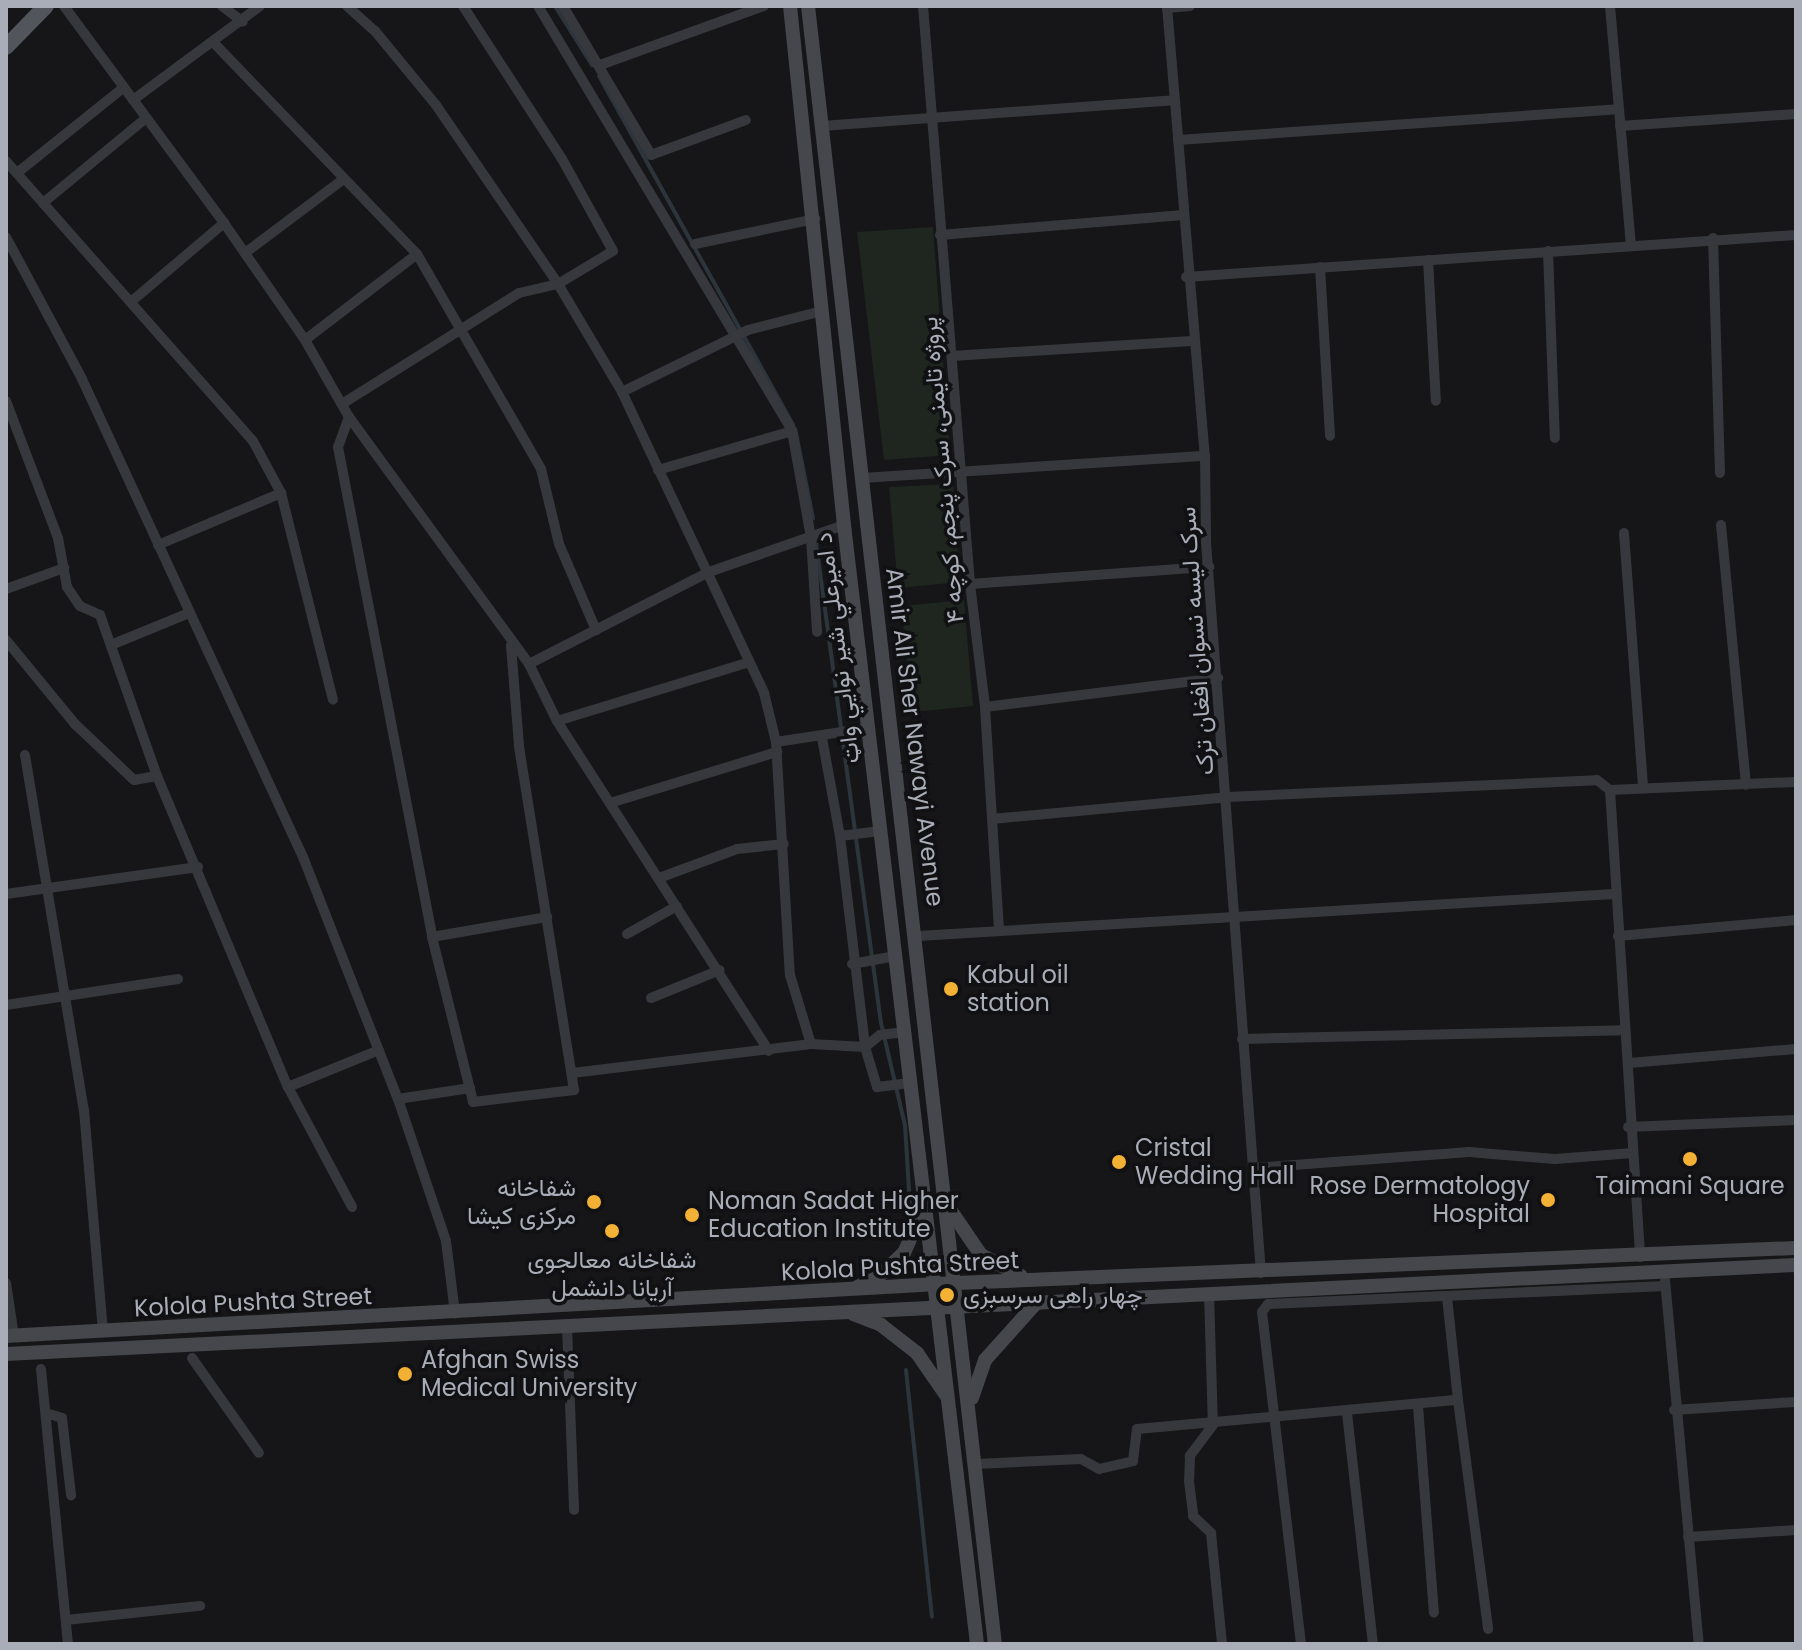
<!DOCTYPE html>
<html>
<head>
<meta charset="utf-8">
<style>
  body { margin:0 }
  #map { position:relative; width:1802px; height:1650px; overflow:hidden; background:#161618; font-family:Poppins,Vazirmatn,sans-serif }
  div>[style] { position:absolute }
  .green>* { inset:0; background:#1e261f }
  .stream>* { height:4px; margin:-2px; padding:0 2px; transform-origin:2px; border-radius:2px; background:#2c353c }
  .minor>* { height:10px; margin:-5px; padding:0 5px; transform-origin:5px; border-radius:5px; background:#37383d }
  .secondary>* { height:14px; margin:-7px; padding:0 7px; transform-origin:7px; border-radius:7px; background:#45474d }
  .primary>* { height:16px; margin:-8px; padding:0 8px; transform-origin:8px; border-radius:8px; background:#53555c }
  .dots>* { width:22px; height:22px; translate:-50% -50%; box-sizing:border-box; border:4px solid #111113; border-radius:50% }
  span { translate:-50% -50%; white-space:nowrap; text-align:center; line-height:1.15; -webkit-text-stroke:7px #111113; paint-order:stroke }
  .street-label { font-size:24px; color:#a8adb8 }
  .poi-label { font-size:24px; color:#a8adb8 }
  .left { translate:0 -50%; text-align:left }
  .right { translate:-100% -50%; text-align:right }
  .frame { position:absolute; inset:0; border:8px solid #a8adb8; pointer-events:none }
</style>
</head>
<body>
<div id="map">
  <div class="green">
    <i style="clip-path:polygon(933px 227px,950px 455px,884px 460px,857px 232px)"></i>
    <i style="clip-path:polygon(953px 484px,960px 582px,898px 588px,889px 487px)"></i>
    <i style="clip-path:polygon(964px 600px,973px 706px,913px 712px,901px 606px)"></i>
  </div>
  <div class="stream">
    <i style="left:555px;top:6px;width:70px;rotate:57.9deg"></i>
    <i style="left:599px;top:76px;width:399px;rotate:60.9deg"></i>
    <i style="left:796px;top:433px;width:87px;rotate:78.7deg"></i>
    <i style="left:815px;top:535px;width:492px;rotate:82.3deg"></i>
    <i style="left:881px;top:1023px;width:105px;rotate:76.8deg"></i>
    <i style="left:905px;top:1125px;width:82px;rotate:86.5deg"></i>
    <i style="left:906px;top:1370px;width:248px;rotate:84deg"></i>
  </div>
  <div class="minor">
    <i style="left:64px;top:6px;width:270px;rotate:53.6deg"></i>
    <i style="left:224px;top:223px;width:142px;rotate:55.3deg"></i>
    <i style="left:305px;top:340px;width:89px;rotate:60.3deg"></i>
    <i style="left:349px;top:417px;width:306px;rotate:53.9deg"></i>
    <i style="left:529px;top:664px;width:64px;rotate:63.8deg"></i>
    <i style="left:557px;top:721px;width:392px;rotate:57.3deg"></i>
    <i style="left:222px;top:6px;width:26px;rotate:37deg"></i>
    <i style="left:347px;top:6px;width:38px;rotate:42deg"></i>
    <i style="left:375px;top:31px;width:96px;rotate:50.5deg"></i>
    <i style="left:436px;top:105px;width:217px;rotate:55.7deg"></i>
    <i style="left:558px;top:284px;width:126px;rotate:59.3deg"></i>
    <i style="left:622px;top:392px;width:333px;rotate:64.7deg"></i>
    <i style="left:764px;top:693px;width:50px;rotate:76.2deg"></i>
    <i style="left:776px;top:742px;width:233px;rotate:86.6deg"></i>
    <i style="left:790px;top:975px;width:72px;rotate:73.1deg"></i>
    <i style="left:538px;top:6px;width:495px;rotate:59.1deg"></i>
    <i style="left:792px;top:431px;width:109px;rotate:79.9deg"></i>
    <i style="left:811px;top:538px;width:94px;rotate:86.3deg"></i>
    <i style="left:563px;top:6px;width:173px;rotate:59.4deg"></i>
    <i style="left:651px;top:155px;width:101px;rotate:-20.2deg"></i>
    <i style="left:923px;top:6px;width:580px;rotate:85.35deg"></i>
    <i style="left:970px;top:584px;width:124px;rotate:83deg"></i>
    <i style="left:985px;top:707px;width:223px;rotate:86.4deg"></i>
    <i style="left:1167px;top:6px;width:452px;rotate:85.2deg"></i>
    <i style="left:1205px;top:456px;width:86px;rotate:89.3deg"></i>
    <i style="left:1206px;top:542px;width:733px;rotate:85.7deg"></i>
    <i style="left:1610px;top:6px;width:239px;rotate:85deg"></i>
    <i style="left:1167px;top:8px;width:23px;rotate:-5deg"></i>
    <i style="left:213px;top:42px;width:294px;rotate:46.1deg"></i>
    <i style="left:417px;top:254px;width:248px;rotate:60deg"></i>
    <i style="left:541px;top:469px;width:77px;rotate:76.5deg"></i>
    <i style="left:559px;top:544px;width:94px;rotate:66.7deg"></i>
    <i style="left:600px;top:65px;width:174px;rotate:-19.8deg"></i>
    <i style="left:133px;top:100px;width:158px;rotate:-36.5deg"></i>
    <i style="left:822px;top:126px;width:353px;rotate:-4.2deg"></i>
    <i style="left:1620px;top:126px;width:176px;rotate:-3.9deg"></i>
    <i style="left:1178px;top:140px;width:441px;rotate:-4deg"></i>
    <i style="left:6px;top:161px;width:373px;rotate:48.6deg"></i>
    <i style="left:253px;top:441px;width:59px;rotate:61.7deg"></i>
    <i style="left:281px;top:493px;width:213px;rotate:75.9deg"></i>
    <i style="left:17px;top:173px;width:136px;rotate:-38.7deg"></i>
    <i style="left:43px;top:203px;width:134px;rotate:-39.5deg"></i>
    <i style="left:940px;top:235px;width:244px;rotate:-4.7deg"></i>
    <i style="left:6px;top:237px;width:161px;rotate:61.8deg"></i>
    <i style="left:82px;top:379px;width:527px;rotate:65.19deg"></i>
    <i style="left:303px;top:857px;width:260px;rotate:68.6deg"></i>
    <i style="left:398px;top:1099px;width:150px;rotate:71.3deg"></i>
    <i style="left:446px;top:1241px;width:73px;rotate:82.9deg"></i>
    <i style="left:1713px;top:238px;width:235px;rotate:88.3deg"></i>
    <i style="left:695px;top:244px;width:123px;rotate:-11.8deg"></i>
    <i style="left:1548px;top:251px;width:187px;rotate:87.9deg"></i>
    <i style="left:245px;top:253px;width:120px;rotate:-36.9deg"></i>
    <i style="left:1428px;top:260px;width:141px;rotate:86.8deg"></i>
    <i style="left:1320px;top:267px;width:169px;rotate:86.6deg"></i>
    <i style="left:1186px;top:277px;width:611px;rotate:-3.94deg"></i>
    <i style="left:132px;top:301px;width:121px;rotate:-40.3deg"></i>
    <i style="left:305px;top:340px;width:141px;rotate:-37.5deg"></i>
    <i style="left:952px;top:356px;width:240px;rotate:-3.6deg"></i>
    <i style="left:622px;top:392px;width:140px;rotate:-26.2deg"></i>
    <i style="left:748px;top:330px;width:76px;rotate:-14.4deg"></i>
    <i style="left:6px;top:401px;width:147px;rotate:69.2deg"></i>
    <i style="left:58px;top:538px;width:50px;rotate:79.6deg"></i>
    <i style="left:67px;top:587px;width:23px;rotate:56deg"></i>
    <i style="left:80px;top:606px;width:22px;rotate:24deg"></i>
    <i style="left:100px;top:615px;width:171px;rotate:70.5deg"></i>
    <i style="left:342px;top:404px;width:209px;rotate:-32.1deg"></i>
    <i style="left:519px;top:293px;width:40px;rotate:-13deg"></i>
    <i style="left:558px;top:284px;width:64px;rotate:-31deg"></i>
    <i style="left:613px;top:251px;width:105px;rotate:-119deg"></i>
    <i style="left:562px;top:159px;width:182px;rotate:-122.9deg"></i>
    <i style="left:349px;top:417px;width:32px;rotate:110deg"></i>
    <i style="left:338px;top:447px;width:499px;rotate:79.1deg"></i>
    <i style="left:432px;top:937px;width:170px;rotate:76deg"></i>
    <i style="left:473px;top:1102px;width:102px;rotate:-6.8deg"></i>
    <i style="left:574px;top:1090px;width:349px;rotate:-99.1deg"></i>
    <i style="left:519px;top:745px;width:100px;rotate:-94.6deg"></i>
    <i style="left:658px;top:470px;width:140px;rotate:-16.2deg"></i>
    <i style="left:862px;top:478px;width:344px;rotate:-3.7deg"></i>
    <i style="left:1721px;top:525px;width:261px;rotate:84.5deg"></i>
    <i style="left:1624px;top:533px;width:254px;rotate:85.7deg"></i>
    <i style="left:158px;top:545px;width:134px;rotate:-22.9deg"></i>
    <i style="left:970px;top:584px;width:240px;rotate:-4.1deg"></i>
    <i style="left:6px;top:589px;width:62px;rotate:-19.9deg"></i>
    <i style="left:6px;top:640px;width:109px;rotate:50.6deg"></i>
    <i style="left:75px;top:724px;width:81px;rotate:43.5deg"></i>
    <i style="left:134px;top:780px;width:23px;rotate:-10deg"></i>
    <i style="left:157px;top:776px;width:337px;rotate:67.2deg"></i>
    <i style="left:288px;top:1087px;width:136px;rotate:61.9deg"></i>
    <i style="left:111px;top:645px;width:84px;rotate:-22.3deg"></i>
    <i style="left:529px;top:664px;width:202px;rotate:-27.1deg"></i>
    <i style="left:709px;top:572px;width:143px;rotate:-19.2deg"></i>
    <i style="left:985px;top:707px;width:235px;rotate:-7.1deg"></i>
    <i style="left:557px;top:721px;width:199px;rotate:-17deg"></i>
    <i style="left:822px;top:738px;width:100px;rotate:79.6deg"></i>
    <i style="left:840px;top:836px;width:212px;rotate:83.2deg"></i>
    <i style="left:865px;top:1047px;width:42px;rotate:73.3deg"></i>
    <i style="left:877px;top:1087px;width:33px;rotate:-7deg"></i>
    <i style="left:776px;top:742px;width:93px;rotate:-8.7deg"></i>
    <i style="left:25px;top:755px;width:360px;rotate:80.6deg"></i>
    <i style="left:84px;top:1110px;width:222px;rotate:85.1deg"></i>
    <i style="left:1610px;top:790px;width:468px;rotate:86.3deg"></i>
    <i style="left:610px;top:803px;width:175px;rotate:-17deg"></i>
    <i style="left:992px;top:819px;width:236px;rotate:-5.3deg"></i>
    <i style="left:1227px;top:797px;width:370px;rotate:-2.6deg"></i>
    <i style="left:1597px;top:780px;width:16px;rotate:38deg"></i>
    <i style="left:1610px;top:790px;width:186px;rotate:-2.5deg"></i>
    <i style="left:840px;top:836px;width:40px;rotate:-7.1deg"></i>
    <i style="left:659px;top:878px;width:83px;rotate:-20.4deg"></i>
    <i style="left:737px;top:849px;width:47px;rotate:-6.1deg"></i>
    <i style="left:6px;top:894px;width:194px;rotate:-8deg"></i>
    <i style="left:627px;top:934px;width:57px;rotate:-29.2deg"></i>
    <i style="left:918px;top:936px;width:697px;rotate:-3.45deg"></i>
    <i style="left:1618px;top:936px;width:179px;rotate:-5.1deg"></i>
    <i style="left:432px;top:937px;width:117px;rotate:-9.9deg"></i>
    <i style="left:852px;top:964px;width:44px;rotate:-10.5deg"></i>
    <i style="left:651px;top:998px;width:74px;rotate:-22.1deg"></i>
    <i style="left:6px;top:1005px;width:174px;rotate:-8.6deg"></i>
    <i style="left:1242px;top:1039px;width:382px;rotate:-1.3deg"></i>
    <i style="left:1629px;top:1063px;width:168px;rotate:-4.8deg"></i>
    <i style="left:572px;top:1073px;width:241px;rotate:-6.9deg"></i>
    <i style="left:811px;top:1044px;width:54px;rotate:3.2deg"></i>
    <i style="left:865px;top:1047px;width:19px;rotate:-39deg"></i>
    <i style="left:880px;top:1035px;width:25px;rotate:-7deg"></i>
    <i style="left:288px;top:1087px;width:98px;rotate:-22.1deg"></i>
    <i style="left:398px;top:1099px;width:73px;rotate:-8.7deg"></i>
    <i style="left:1628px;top:1127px;width:168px;rotate:-2.4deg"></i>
    <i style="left:1253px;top:1168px;width:217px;rotate:-4.2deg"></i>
    <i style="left:1469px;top:1152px;width:86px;rotate:4.7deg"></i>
    <i style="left:1555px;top:1159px;width:78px;rotate:-4.4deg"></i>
    <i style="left:1665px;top:1280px;width:366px;rotate:84.7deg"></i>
    <i style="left:6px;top:1283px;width:54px;rotate:81.4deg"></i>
    <i style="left:1209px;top:1293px;width:132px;rotate:88.3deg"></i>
    <i style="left:1213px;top:1425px;width:39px;rotate:127deg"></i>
    <i style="left:1190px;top:1456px;width:25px;rotate:92deg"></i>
    <i style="left:1189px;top:1481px;width:35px;rotate:83deg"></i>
    <i style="left:1193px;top:1516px;width:25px;rotate:43deg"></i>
    <i style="left:1211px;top:1533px;width:112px;rotate:84.3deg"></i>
    <i style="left:567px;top:1326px;width:184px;rotate:87.8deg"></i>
    <i style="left:192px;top:1358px;width:116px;rotate:54.8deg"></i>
    <i style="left:41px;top:1369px;width:276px;rotate:84.4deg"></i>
    <i style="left:1458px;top:1400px;width:231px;rotate:82.5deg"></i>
    <i style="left:1418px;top:1406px;width:207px;rotate:85.6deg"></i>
    <i style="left:1674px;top:1410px;width:122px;rotate:-3.8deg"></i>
    <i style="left:46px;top:1413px;width:17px;rotate:17deg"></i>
    <i style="left:62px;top:1418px;width:78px;rotate:83.3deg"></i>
    <i style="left:1347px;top:1413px;width:232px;rotate:83.6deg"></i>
    <i style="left:977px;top:1464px;width:104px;rotate:-2.8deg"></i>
    <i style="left:1081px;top:1459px;width:21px;rotate:29deg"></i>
    <i style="left:1099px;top:1469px;width:35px;rotate:-13deg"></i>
    <i style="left:1133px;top:1461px;width:32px;rotate:-83deg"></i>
    <i style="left:1137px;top:1429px;width:322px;rotate:-5.2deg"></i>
    <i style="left:1458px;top:1400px;width:104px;rotate:-96.1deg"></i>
    <i style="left:1688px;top:1537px;width:108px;rotate:-3.7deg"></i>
    <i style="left:66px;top:1620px;width:135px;rotate:-6deg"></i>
    <i style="left:1301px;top:1644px;width:334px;rotate:-96.7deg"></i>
    <i style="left:1262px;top:1312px;width:10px;rotate:-53deg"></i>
    <i style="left:1268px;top:1304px;width:397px;rotate:-2.6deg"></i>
  </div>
  <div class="secondary">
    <i style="left:790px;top:6px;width:522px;rotate:84.06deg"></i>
    <i style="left:844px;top:525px;width:1127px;rotate:83.22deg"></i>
    <i style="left:808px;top:6px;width:1649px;rotate:83.49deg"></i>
    <i style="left:951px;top:1211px;width:53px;rotate:55.7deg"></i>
    <i style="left:981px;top:1255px;width:45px;rotate:27.7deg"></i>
    <i style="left:857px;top:1287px;width:23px;rotate:-25deg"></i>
    <i style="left:878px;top:1277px;width:35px;rotate:-43deg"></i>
    <i style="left:904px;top:1253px;width:48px;rotate:-66.6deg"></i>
    <i style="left:853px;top:1314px;width:30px;rotate:21deg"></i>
    <i style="left:881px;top:1325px;width:46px;rotate:37.9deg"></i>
    <i style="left:917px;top:1353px;width:51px;rotate:55.4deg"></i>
    <i style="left:6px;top:1336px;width:951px;rotate:-3.19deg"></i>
    <i style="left:956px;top:1283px;width:841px;rotate:-2.39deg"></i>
    <i style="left:6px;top:1354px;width:1792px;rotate:-2.85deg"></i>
    <i style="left:972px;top:1398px;width:40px;rotate:-71.1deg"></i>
    <i style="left:985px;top:1360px;width:79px;rotate:-48.1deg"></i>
  </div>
  <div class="primary">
    <i style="left:6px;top:47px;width:57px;rotate:-45.7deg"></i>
  </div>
  <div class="dots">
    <i style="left:951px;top:989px;background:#f2b134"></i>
    <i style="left:1690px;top:1159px;background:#f2b134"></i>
    <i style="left:1119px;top:1162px;background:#f2b134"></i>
    <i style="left:1548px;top:1200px;background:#f2b134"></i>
    <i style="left:594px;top:1202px;background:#f2b134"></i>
    <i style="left:692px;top:1215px;background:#f2b134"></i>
    <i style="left:612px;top:1231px;background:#f2b134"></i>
    <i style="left:947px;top:1295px;background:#f2b134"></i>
    <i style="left:405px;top:1374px;background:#f2b134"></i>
  </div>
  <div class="street-label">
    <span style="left:942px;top:470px;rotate:-95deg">پروژه تایمنی، سرک پنجم، کوچه ۴</span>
    <span style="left:1196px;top:641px;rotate:-94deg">سرک لیسه نسوان افغان‌ ترک</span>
    <span style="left:837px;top:648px;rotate:-97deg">د امیرعلي شیر نوايي واټ</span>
    <span style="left:915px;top:737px;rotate:83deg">Amir Ali Sher Nawayi Avenue</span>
    <span style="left:900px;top:1266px;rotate:-3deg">Kolola Pushta Street</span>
    <span style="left:253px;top:1302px;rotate:-3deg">Kolola Pushta Street</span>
  </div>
  <div class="poi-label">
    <span class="left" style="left:967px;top:989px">Kabul oil<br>station</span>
    <span class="left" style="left:1135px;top:1162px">Cristal<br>Wedding Hall</span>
    <span class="right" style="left:1530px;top:1200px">Rose Dermatology<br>Hospital</span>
    <span style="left:1690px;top:1186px">Taimani Square</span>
    <span class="right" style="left:576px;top:1202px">شفاخانه<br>مرکزی کیشا</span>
    <span class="left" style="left:708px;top:1215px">Noman Sadat Higher<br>Education Institute</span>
    <span style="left:612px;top:1274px">شفاخانه معالجوی<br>آریانا دانشمل</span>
    <span class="left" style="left:963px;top:1295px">چهار راهی سرسبزی</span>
    <span class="left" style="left:421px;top:1374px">Afghan Swiss<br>Medical University</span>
  </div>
  <div class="frame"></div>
</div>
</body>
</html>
